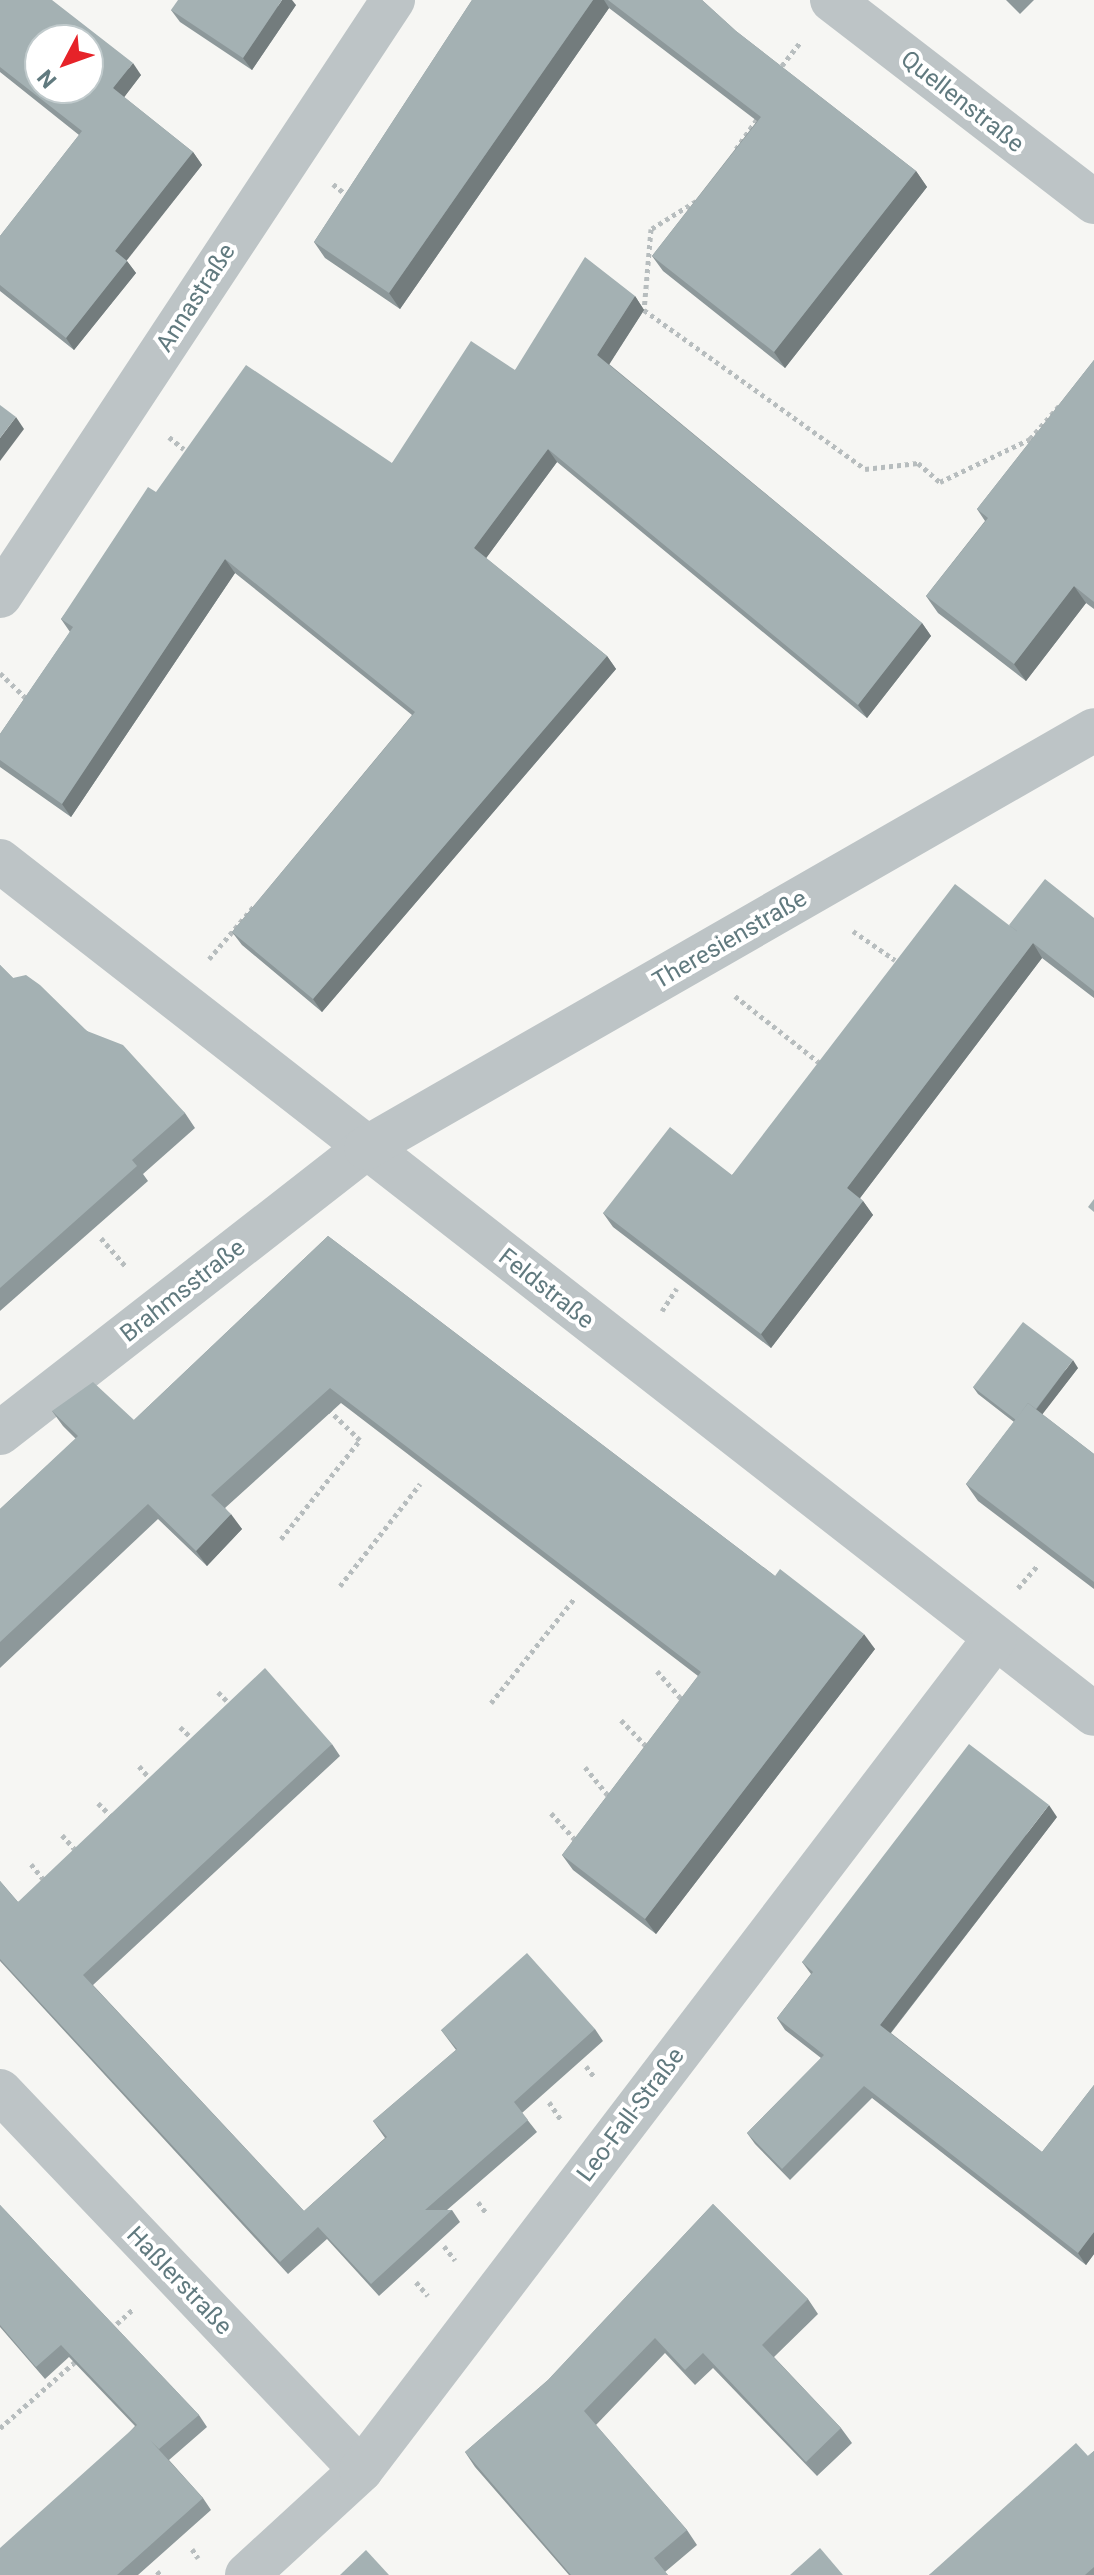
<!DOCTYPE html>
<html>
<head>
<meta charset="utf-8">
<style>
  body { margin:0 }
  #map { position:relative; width:1094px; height:2575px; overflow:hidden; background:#f6f6f3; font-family:Roboto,sans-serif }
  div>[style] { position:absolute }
  .path>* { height:5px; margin-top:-2.5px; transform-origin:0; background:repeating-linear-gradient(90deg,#b7bdbe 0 4px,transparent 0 8px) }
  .minor>* { height:44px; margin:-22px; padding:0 22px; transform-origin:22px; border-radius:22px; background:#bdc4c6 }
  .wall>* { inset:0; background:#8d989a }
  .shaded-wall>* { inset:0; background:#737c7d }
  .building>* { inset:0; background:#a4b1b3 }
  span { translate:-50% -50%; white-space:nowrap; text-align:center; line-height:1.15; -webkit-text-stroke:8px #fff; paint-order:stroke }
  .street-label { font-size:24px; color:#617a7f }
  .north { position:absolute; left:24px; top:24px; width:80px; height:80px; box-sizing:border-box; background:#fff; border:2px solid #c0cacc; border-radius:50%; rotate:229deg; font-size:22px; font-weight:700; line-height:32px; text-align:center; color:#617a7f }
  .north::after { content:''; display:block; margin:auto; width:28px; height:36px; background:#e62329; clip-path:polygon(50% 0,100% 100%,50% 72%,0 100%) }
</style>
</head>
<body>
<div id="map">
  <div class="path">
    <i style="left:777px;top:72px;width:37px;rotate:-52deg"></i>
    <i style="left:736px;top:149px;width:38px;rotate:-55deg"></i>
    <i style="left:333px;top:184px;width:19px;rotate:39deg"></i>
    <i style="left:696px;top:201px;width:53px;rotate:148.1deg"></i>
    <i style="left:651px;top:229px;width:81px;rotate:94.9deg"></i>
    <i style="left:644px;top:310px;width:272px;rotate:35.7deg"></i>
    <i style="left:865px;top:469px;width:53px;rotate:-6.5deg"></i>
    <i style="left:918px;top:463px;width:29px;rotate:41deg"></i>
    <i style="left:940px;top:482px;width:100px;rotate:-25.5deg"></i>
    <i style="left:1030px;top:439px;width:44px;rotate:-48.7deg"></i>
    <i style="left:169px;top:437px;width:19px;rotate:39deg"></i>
    <i style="left:0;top:673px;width:37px;rotate:44deg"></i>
    <i style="left:853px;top:931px;width:51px;rotate:34.6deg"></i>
    <i style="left:209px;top:959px;width:71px;rotate:-49.6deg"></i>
    <i style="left:735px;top:996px;width:110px;rotate:38.3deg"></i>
    <i style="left:101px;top:1238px;width:38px;rotate:49deg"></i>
    <i style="left:662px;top:1311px;width:27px;rotate:-57deg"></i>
    <i style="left:281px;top:1539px;width:127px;rotate:-51.4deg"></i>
    <i style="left:360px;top:1440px;width:45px;rotate:-135.9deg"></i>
    <i style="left:340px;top:1586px;width:130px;rotate:-51.9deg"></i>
    <i style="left:1018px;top:1588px;width:30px;rotate:-49deg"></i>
    <i style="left:657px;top:1671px;width:41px;rotate:48.9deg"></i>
    <i style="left:218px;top:1692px;width:17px;rotate:45deg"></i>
    <i style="left:491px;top:1703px;width:133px;rotate:-51.4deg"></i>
    <i style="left:621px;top:1720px;width:40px;rotate:46deg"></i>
    <i style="left:180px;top:1727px;width:19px;rotate:43deg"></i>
    <i style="left:139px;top:1766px;width:20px;rotate:49deg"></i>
    <i style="left:585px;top:1767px;width:40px;rotate:51deg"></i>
    <i style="left:98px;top:1803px;width:20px;rotate:45deg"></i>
    <i style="left:551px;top:1813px;width:39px;rotate:48deg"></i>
    <i style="left:62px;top:1835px;width:24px;rotate:48deg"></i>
    <i style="left:31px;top:1864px;width:22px;rotate:51deg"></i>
    <i style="left:586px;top:2066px;width:15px;rotate:53deg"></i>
    <i style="left:549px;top:2102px;width:23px;rotate:56deg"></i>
    <i style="left:478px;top:2202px;width:15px;rotate:53deg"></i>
    <i style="left:444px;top:2246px;width:18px;rotate:52deg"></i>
    <i style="left:416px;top:2282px;width:18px;rotate:49deg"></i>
    <i style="left:111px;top:2329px;width:30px;rotate:-42deg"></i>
    <i style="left:0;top:2428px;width:103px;rotate:-41.4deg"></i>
    <i style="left:192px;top:2549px;width:11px;rotate:56deg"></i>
    <i style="left:157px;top:2571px;width:5px;rotate:53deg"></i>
  </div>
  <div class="minor">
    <i style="left:832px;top:0;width:331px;rotate:37.6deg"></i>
    <i style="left:0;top:596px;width:714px;rotate:-56.6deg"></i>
    <i style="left:0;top:861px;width:1387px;rotate:37.94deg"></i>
    <i style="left:0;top:1433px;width:464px;rotate:-37.9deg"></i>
    <i style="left:366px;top:1148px;width:839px;rotate:-29.86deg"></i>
    <i style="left:0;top:2091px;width:523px;rotate:46.39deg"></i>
    <i style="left:247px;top:2575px;width:155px;rotate:-42.6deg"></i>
    <i style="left:361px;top:2470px;width:1046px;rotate:-52.69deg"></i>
  </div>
  <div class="wall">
    <i style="clip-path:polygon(0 0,141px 75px,124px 97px,193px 152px,202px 165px,126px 260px,136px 273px,74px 350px,0 291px,0 236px,79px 135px,0 72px)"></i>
    <i style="clip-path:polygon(472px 0,702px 0,736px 31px,916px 171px,927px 187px,785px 368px,663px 271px,652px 256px,757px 121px,609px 8px,400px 309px,325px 258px,314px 242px)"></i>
    <i style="clip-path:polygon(1006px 0,1034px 0,1020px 14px)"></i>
    <i style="clip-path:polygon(296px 5px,252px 70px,180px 22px,171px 10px)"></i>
    <i style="clip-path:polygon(635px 296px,644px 310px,609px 364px,922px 623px,931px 636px,867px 718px,557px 462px,486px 558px,607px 656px,616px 669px,322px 1012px,242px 945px,232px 932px,412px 715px,235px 573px,71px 817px,0 767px,0 734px,70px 632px,61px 619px,156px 492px,392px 463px,515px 370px)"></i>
    <i style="clip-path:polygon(1094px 360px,1094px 609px,1086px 603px,1026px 681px,938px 613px,926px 596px,985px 521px,977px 509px)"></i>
    <i style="clip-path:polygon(1094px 918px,1094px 998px,1042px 958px,860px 1198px,863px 1201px,873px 1215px,771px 1348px,613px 1227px,603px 1213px,732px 1175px,1010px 926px)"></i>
    <i style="clip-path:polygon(0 965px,13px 978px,87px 1031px,185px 1113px,195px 1128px,143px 1174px,148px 1181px,0 1311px)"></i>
    <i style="clip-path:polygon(328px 1236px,775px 1576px,875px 1649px,656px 1934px,573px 1870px,562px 1855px,698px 1676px,341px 1403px,225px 1508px,242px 1529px,207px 1566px,158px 1519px,0 1668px,0 1509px,76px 1439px,63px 1426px,52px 1411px,134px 1420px)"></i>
    <i style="clip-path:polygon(1078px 1368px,1042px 1414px,1094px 1454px,1094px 1589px,978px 1501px,966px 1484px,1014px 1422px,978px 1394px,973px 1387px)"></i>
    <i style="clip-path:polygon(332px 1744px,340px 1756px,93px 1985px,304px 2211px,385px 2138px,373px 2121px,456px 2050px,441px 2030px,595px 2029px,603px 2041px,522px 2113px,537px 2132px,447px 2210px,452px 2210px,460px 2222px,379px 2296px,327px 2239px,288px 2274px,0 1961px,0 1881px,18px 1902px)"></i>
    <i style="clip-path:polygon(1057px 1817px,891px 2033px,1042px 2152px,1094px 2085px,1094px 2254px,1086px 2265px,872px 2098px,790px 2180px,755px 2144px,747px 2133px,821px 2058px,785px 2030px,777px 2018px,811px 1974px,802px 1962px)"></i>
    <i style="clip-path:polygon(713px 2204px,808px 2299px,818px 2314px,774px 2357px,841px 2428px,852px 2443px,817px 2476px,713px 2368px,695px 2385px,665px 2353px,596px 2425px,687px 2530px,697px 2545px,665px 2572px,668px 2575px,569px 2575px,475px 2467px,465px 2452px,548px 2380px)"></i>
    <i style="clip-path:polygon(0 2205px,199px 2415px,207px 2427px,169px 2460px,203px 2498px,211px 2510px,138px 2575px,0 2575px,135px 2426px,69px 2357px,45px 2379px,0 2327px)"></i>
    <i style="clip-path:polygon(1094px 2451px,1094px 2575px,929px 2575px,1088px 2456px)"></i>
  </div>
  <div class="shaded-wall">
    <i style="clip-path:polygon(282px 0,292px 0,296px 5px,252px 70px,243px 58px)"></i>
    <i style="clip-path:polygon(593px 0,604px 0,609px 8px,400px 309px,389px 293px)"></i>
    <i style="clip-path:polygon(133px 63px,141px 75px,122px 100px,113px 88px)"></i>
    <i style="clip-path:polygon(193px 152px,202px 165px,124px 264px,115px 251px)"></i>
    <i style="clip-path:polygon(916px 171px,927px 187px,785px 368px,774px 352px)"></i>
    <i style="clip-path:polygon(127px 261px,136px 273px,74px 350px,66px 338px)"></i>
    <i style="clip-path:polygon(635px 296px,644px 310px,607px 368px,597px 355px)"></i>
    <i style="clip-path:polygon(16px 417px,24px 429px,0 461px,0 438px)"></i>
    <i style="clip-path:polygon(548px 449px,557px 462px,484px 561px,474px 548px)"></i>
    <i style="clip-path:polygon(225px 559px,235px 573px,71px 817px,62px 804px)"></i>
    <i style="clip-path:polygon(1074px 586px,1086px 603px,1026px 681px,1014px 664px)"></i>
    <i style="clip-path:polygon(922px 623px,931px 636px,867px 718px,858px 705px)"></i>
    <i style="clip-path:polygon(607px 656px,616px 669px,322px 1012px,313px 999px)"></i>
    <i style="clip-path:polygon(1033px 943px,1042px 958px,857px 1202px,847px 1188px)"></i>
    <i style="clip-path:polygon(863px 1201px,873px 1215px,771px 1348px,761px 1334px)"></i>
    <i style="clip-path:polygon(1073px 1360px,1078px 1368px,1028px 1433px,1024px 1426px)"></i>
    <i style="clip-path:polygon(231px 1514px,242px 1529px,207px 1566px,196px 1551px)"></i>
    <i style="clip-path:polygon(864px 1634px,875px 1649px,656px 1934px,645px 1919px)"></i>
    <i style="clip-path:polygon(1049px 1805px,1057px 1817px,888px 2036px,880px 2025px)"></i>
    <i style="clip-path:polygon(1094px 2232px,1094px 2254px,1086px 2265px,1078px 2253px)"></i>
  </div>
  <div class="building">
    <i style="clip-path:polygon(evenodd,0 0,52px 0,133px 63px,113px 88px,193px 152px,115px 251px,127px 261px,66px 338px,0 285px,0 236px,82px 131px,0 67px,0 0,40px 40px,88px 40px,88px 88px,40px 88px,40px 40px)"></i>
    <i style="clip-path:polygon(178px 0,282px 0,243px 58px,171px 10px)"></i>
    <i style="clip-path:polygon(472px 0,593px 0,389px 293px,314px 242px)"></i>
    <i style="clip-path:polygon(608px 0,702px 0,736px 31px,916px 171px,774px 352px,652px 256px,761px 117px)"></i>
    <i style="clip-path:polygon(585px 257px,635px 296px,597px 355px,922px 623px,858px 705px,548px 449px,474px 548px,607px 656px,313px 999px,232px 932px,415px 712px,225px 559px,62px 804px,0 760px,0 734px,73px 627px,61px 619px,148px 487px,156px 492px,246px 365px,392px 463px,471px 341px,515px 370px)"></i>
    <i style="clip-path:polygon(1094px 360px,1094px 602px,1074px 586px,1014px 664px,926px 596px,988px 518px,977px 509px)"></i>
    <i style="clip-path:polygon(0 405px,16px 417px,0 438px)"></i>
    <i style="clip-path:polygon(1045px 879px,1094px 918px,1094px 991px,1033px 943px,847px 1188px,863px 1201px,761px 1334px,603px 1213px,670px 1127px,732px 1175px,955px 884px,1030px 941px,1009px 925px)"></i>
    <i style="clip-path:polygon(0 965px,13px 978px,26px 975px,40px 985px,87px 1031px,123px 1045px,185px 1113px,132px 1160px,137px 1166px,0 1288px)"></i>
    <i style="clip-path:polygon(1094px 1199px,1094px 1212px,1088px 1207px)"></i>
    <i style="clip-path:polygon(328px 1236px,775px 1576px,780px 1569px,864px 1634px,645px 1919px,562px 1855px,701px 1672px,330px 1388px,211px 1495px,231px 1514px,196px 1551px,148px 1504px,0 1642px,0 1509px,78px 1436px,52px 1411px,93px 1382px,134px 1420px)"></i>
    <i style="clip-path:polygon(1023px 1322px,1073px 1360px,1036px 1409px,1028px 1403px,1016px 1420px,973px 1387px)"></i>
    <i style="clip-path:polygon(1028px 1403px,1094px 1454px,1094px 1582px,966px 1484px)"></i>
    <i style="clip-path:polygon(265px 1668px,332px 1744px,83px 1975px,304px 2211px,387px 2137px,373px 2121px,457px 2049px,441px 2030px,527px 1953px,595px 2029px,514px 2102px,528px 2120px,425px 2210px,452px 2210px,371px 2284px,318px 2227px,280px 2262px,0 1959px,0 1881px,18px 1902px)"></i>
    <i style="clip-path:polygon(969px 1744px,1049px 1805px,880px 2025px,1042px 2152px,1094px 2085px,1094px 2232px,1078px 2253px,864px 2086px,782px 2169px,747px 2133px,824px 2055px,777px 2018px,813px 1972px,802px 1962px)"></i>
    <i style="clip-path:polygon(713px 2204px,808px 2299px,762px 2345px,841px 2428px,806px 2462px,703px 2353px,685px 2370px,655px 2338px,584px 2411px,687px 2530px,654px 2558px,668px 2575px,571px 2575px,465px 2452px,548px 2380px)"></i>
    <i style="clip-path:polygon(0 2205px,199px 2415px,159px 2449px,150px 2440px,203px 2498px,117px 2575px,0 2575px,0 2548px,137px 2425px,61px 2345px,36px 2367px,0 2325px)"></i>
    <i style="clip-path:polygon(1076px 2443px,1088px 2456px,1094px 2451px,1094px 2567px,1085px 2575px,929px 2575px)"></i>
    <i style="clip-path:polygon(820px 2548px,843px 2575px,790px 2575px)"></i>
    <i style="clip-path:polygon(366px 2550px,389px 2575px,340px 2575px)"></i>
  </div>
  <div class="street-label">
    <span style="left:962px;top:102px;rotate:38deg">Quellenstraße</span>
    <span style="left:196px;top:298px;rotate:-57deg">Annastraße</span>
    <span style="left:730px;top:940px;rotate:-30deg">Theresienstraße</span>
    <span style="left:546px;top:1289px;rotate:38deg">Feldstraße</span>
    <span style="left:183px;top:1291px;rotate:-38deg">Brahmsstraße</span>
    <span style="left:631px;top:2115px;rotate:-53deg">Leo-Fall-Straße</span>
    <span style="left:179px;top:2281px;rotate:46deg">Haßlerstraße</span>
  </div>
  <div class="north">N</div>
</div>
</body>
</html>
